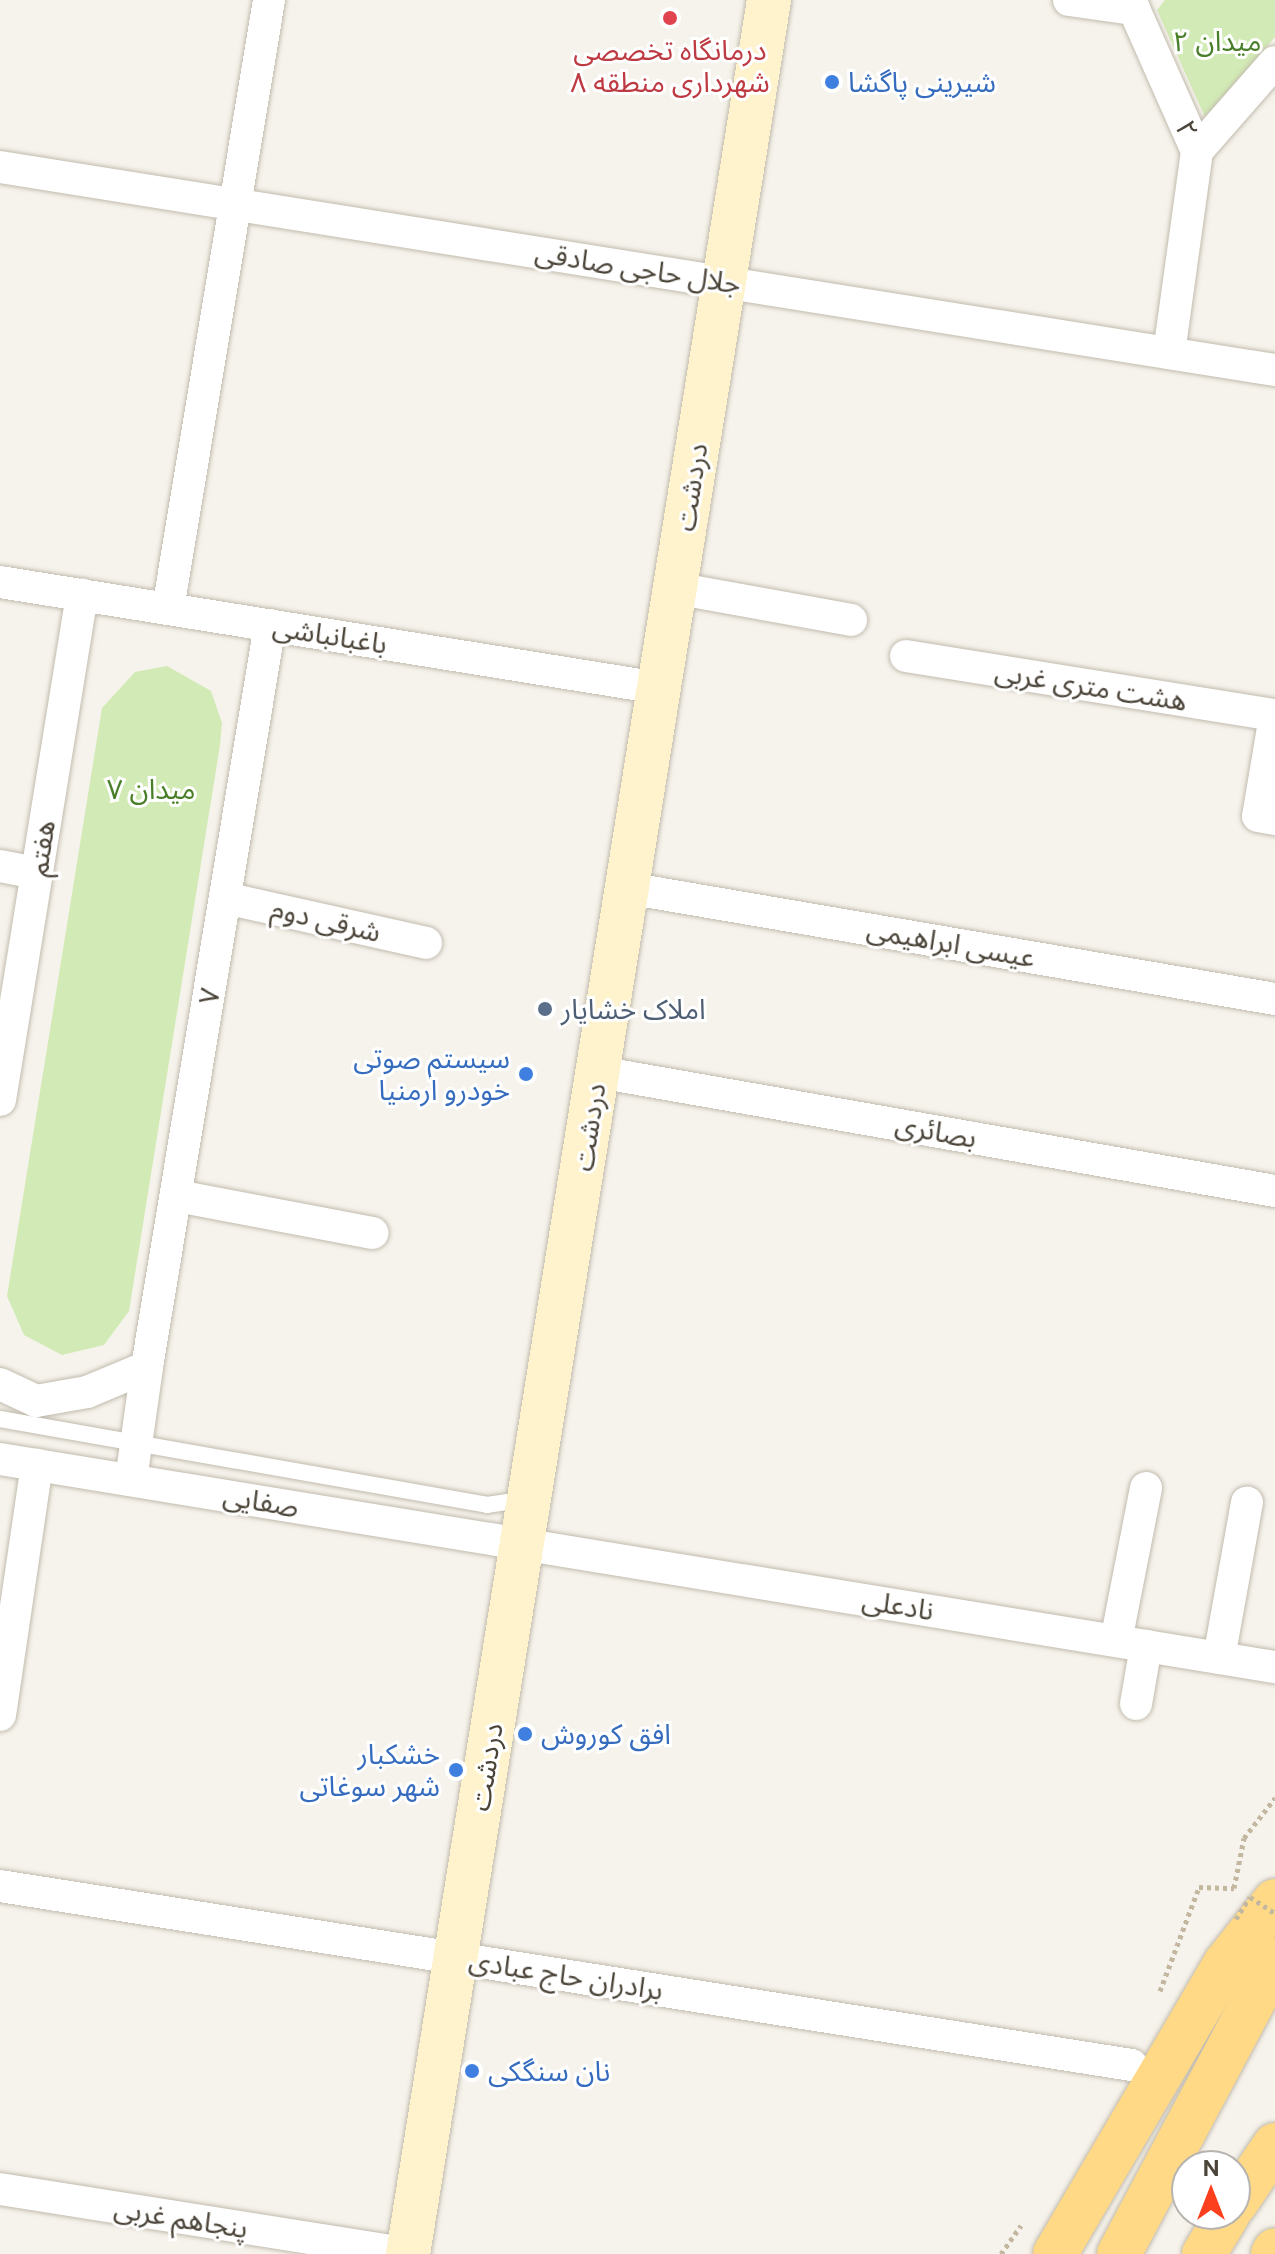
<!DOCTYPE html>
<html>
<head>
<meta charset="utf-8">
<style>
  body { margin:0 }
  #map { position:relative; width:1275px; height:2254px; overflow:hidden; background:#f6f3ec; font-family:"Public Sans","Noto Sans Arabic",sans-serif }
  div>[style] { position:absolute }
  .green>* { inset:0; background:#d2eab5 }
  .path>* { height:5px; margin-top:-2.5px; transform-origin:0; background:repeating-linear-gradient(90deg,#c4b79f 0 4px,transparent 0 8px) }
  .roads { filter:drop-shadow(0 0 2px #c2bbae) drop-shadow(0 0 2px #c2bbae) }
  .service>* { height:16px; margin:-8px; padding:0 8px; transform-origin:8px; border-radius:8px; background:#fff }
  .minor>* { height:32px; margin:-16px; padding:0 16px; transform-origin:16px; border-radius:16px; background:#fff }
  .secondary>* { height:44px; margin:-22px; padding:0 22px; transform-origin:22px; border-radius:22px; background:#fff3cd }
  .trunk>* { height:44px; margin:-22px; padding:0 22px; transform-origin:22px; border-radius:22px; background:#ffd985 }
  .path-bridge>* { height:5px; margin-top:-2.5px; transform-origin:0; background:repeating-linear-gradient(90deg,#c4b79f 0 4px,transparent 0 8px) }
  .dots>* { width:22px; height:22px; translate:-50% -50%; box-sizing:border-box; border:4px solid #fff; border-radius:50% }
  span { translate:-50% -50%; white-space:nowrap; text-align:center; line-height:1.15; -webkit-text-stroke:6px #fff; paint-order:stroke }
  .park-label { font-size:28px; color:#4a7f2a }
  .health-label { font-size:28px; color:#be3a42 }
  .shop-label { font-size:28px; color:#366cbe }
  .left { translate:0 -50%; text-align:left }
  .right { translate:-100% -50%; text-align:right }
  .street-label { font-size:28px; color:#4b4439 }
  .service-label { font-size:28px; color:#4e5e75 }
  .north { position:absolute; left:1171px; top:2150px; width:80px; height:80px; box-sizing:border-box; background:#fff; border:2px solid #b7b4b0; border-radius:50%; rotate:0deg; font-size:22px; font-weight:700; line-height:32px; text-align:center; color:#4b4439 }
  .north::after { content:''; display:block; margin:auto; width:28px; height:36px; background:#fc3f1d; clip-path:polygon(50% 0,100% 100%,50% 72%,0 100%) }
</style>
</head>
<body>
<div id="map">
  <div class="green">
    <i style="clip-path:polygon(1165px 0,1275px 0,1275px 37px,1205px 117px,1157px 10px)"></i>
    <i style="clip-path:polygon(167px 666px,211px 691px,222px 723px,220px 745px,129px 1311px,104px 1345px,62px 1355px,24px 1335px,7px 1296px,102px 708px,135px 672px)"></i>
  </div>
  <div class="path">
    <i style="left:1160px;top:1991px;width:111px;rotate:-69.4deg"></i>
    <i style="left:1199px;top:1887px;width:35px;rotate:2deg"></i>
    <i style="left:1234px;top:1888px;width:51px;rotate:-78.7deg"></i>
    <i style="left:1244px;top:1838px;width:51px;rotate:-52.2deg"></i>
    <i style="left:1001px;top:2254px;width:35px;rotate:-55deg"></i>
  </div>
  <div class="roads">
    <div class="service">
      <i style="left:0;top:1419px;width:495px;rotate:10deg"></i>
      <i style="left:487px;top:1505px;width:40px;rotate:-8.5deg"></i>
    </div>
    <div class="minor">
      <i style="left:1069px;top:0;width:66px;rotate:7.9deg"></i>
      <i style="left:1134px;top:9px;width:155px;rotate:66.1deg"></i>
      <i style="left:1197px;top:151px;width:118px;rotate:-48.8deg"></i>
      <i style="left:0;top:167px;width:1291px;rotate:9.05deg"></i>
      <i style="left:1169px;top:353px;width:204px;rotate:-82.1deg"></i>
      <i style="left:0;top:582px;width:667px;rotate:9.14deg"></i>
      <i style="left:675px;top:588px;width:179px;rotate:10.3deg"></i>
      <i style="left:168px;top:609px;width:617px;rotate:-80.58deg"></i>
      <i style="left:906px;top:656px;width:374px;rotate:9.1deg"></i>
      <i style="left:1275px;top:716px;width:101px;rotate:99.6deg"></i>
      <i style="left:1258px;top:816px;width:17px;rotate:10deg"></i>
      <i style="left:0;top:866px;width:38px;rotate:11deg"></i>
      <i style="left:627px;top:888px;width:657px;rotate:9.72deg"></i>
      <i style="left:225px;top:898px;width:206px;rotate:12.6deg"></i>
      <i style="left:598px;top:1072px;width:687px;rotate:9.97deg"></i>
      <i style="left:0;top:1100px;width:512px;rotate:-80.78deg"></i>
      <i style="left:177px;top:1196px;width:199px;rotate:10.7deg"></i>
      <i style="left:0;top:1384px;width:40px;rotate:25deg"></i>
      <i style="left:36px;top:1401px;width:52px;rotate:-10deg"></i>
      <i style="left:87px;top:1392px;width:65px;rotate:-22.6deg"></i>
      <i style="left:147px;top:1367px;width:752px;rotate:-80.59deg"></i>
      <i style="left:0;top:1459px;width:1292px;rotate:9.27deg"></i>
      <i style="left:131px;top:1480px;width:114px;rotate:-81.9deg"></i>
      <i style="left:1116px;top:1641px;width:156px;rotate:-78.9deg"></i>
      <i style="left:1219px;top:1658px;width:158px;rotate:-79.8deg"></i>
      <i style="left:1136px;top:1704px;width:59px;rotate:-80.2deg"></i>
      <i style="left:0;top:1715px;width:253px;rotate:-81.6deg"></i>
      <i style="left:0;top:1886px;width:1146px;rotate:8.99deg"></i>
      <i style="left:0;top:2189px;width:417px;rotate:9deg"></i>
    </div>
    <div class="secondary">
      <i style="left:408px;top:2254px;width:2283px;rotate:-80.9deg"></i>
    </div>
    <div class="trunk">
      <i style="left:1235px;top:2204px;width:71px;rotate:-55.9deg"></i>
      <i style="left:1055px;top:2254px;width:338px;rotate:-59.6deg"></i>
      <i style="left:1226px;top:1963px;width:79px;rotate:-51.7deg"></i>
      <i style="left:1119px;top:2254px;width:333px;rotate:-62deg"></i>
      <i style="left:1204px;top:2254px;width:47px;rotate:-59deg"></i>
      <i style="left:1273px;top:2254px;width:4px;rotate:-63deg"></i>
    </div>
  </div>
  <div class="path-bridge">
    <i style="left:1236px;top:1919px;width:26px;rotate:-58deg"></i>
    <i style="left:1250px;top:1897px;width:30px;rotate:33deg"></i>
  </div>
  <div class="dots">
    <i style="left:670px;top:18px;background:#e0444e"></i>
    <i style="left:832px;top:82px;background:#3f7fe0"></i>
    <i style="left:545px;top:1009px;background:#5c6f8a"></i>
    <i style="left:526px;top:1074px;background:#3f7fe0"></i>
    <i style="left:525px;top:1734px;background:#3f7fe0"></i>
    <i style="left:456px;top:1770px;background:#3f7fe0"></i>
    <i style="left:472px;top:2071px;background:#3f7fe0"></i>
  </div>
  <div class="park-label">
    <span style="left:1217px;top:41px">میدان ۲</span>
    <span style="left:151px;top:789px">میدان ۷</span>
  </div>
  <div class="health-label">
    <span style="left:670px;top:66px">درمانگاه تخصصی<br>شهرداری منطقه ۸</span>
  </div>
  <div class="shop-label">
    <span class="left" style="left:848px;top:82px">شیرینی پاگشا</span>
    <span class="right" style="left:510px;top:1074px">سیستم صوتی<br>خودرو ارمنیا</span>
    <span class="left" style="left:541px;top:1734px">افق کوروش</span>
    <span class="right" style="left:440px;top:1770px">خشکبار<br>شهر سوغاتی</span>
    <span class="left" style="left:488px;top:2071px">نان سنگکی</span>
  </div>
  <div class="street-label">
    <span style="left:1187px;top:129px;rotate:66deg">۲</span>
    <span style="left:638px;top:268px;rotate:9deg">جلال حاجی صادقی</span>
    <span style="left:691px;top:487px;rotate:-81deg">دردشت</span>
    <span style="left:330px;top:635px;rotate:9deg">باغبانباشی</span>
    <span style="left:1091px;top:686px;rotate:9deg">هشت متری غربی</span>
    <span style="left:41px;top:848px;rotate:-81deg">هفتم</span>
    <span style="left:326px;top:920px;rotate:13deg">شرقی دوم</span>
    <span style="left:951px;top:943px;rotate:10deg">عیسی ابراهیمی</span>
    <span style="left:209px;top:996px;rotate:-81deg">۷</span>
    <span style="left:589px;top:1127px;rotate:-81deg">دردشت</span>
    <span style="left:936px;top:1131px;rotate:10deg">بصائری</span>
    <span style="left:261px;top:1501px;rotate:9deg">صفایی</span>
    <span style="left:898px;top:1605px;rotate:9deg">نادعلی</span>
    <span style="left:486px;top:1767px;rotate:-81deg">دردشت</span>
    <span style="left:566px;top:1975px;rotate:9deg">برادران حاج عبادی</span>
    <span style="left:181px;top:2218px;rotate:9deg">پنجاهم غربی</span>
  </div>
  <div class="service-label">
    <span class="left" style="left:561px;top:1009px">املاک خشایار</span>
  </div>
  <div class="north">N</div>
</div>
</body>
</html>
